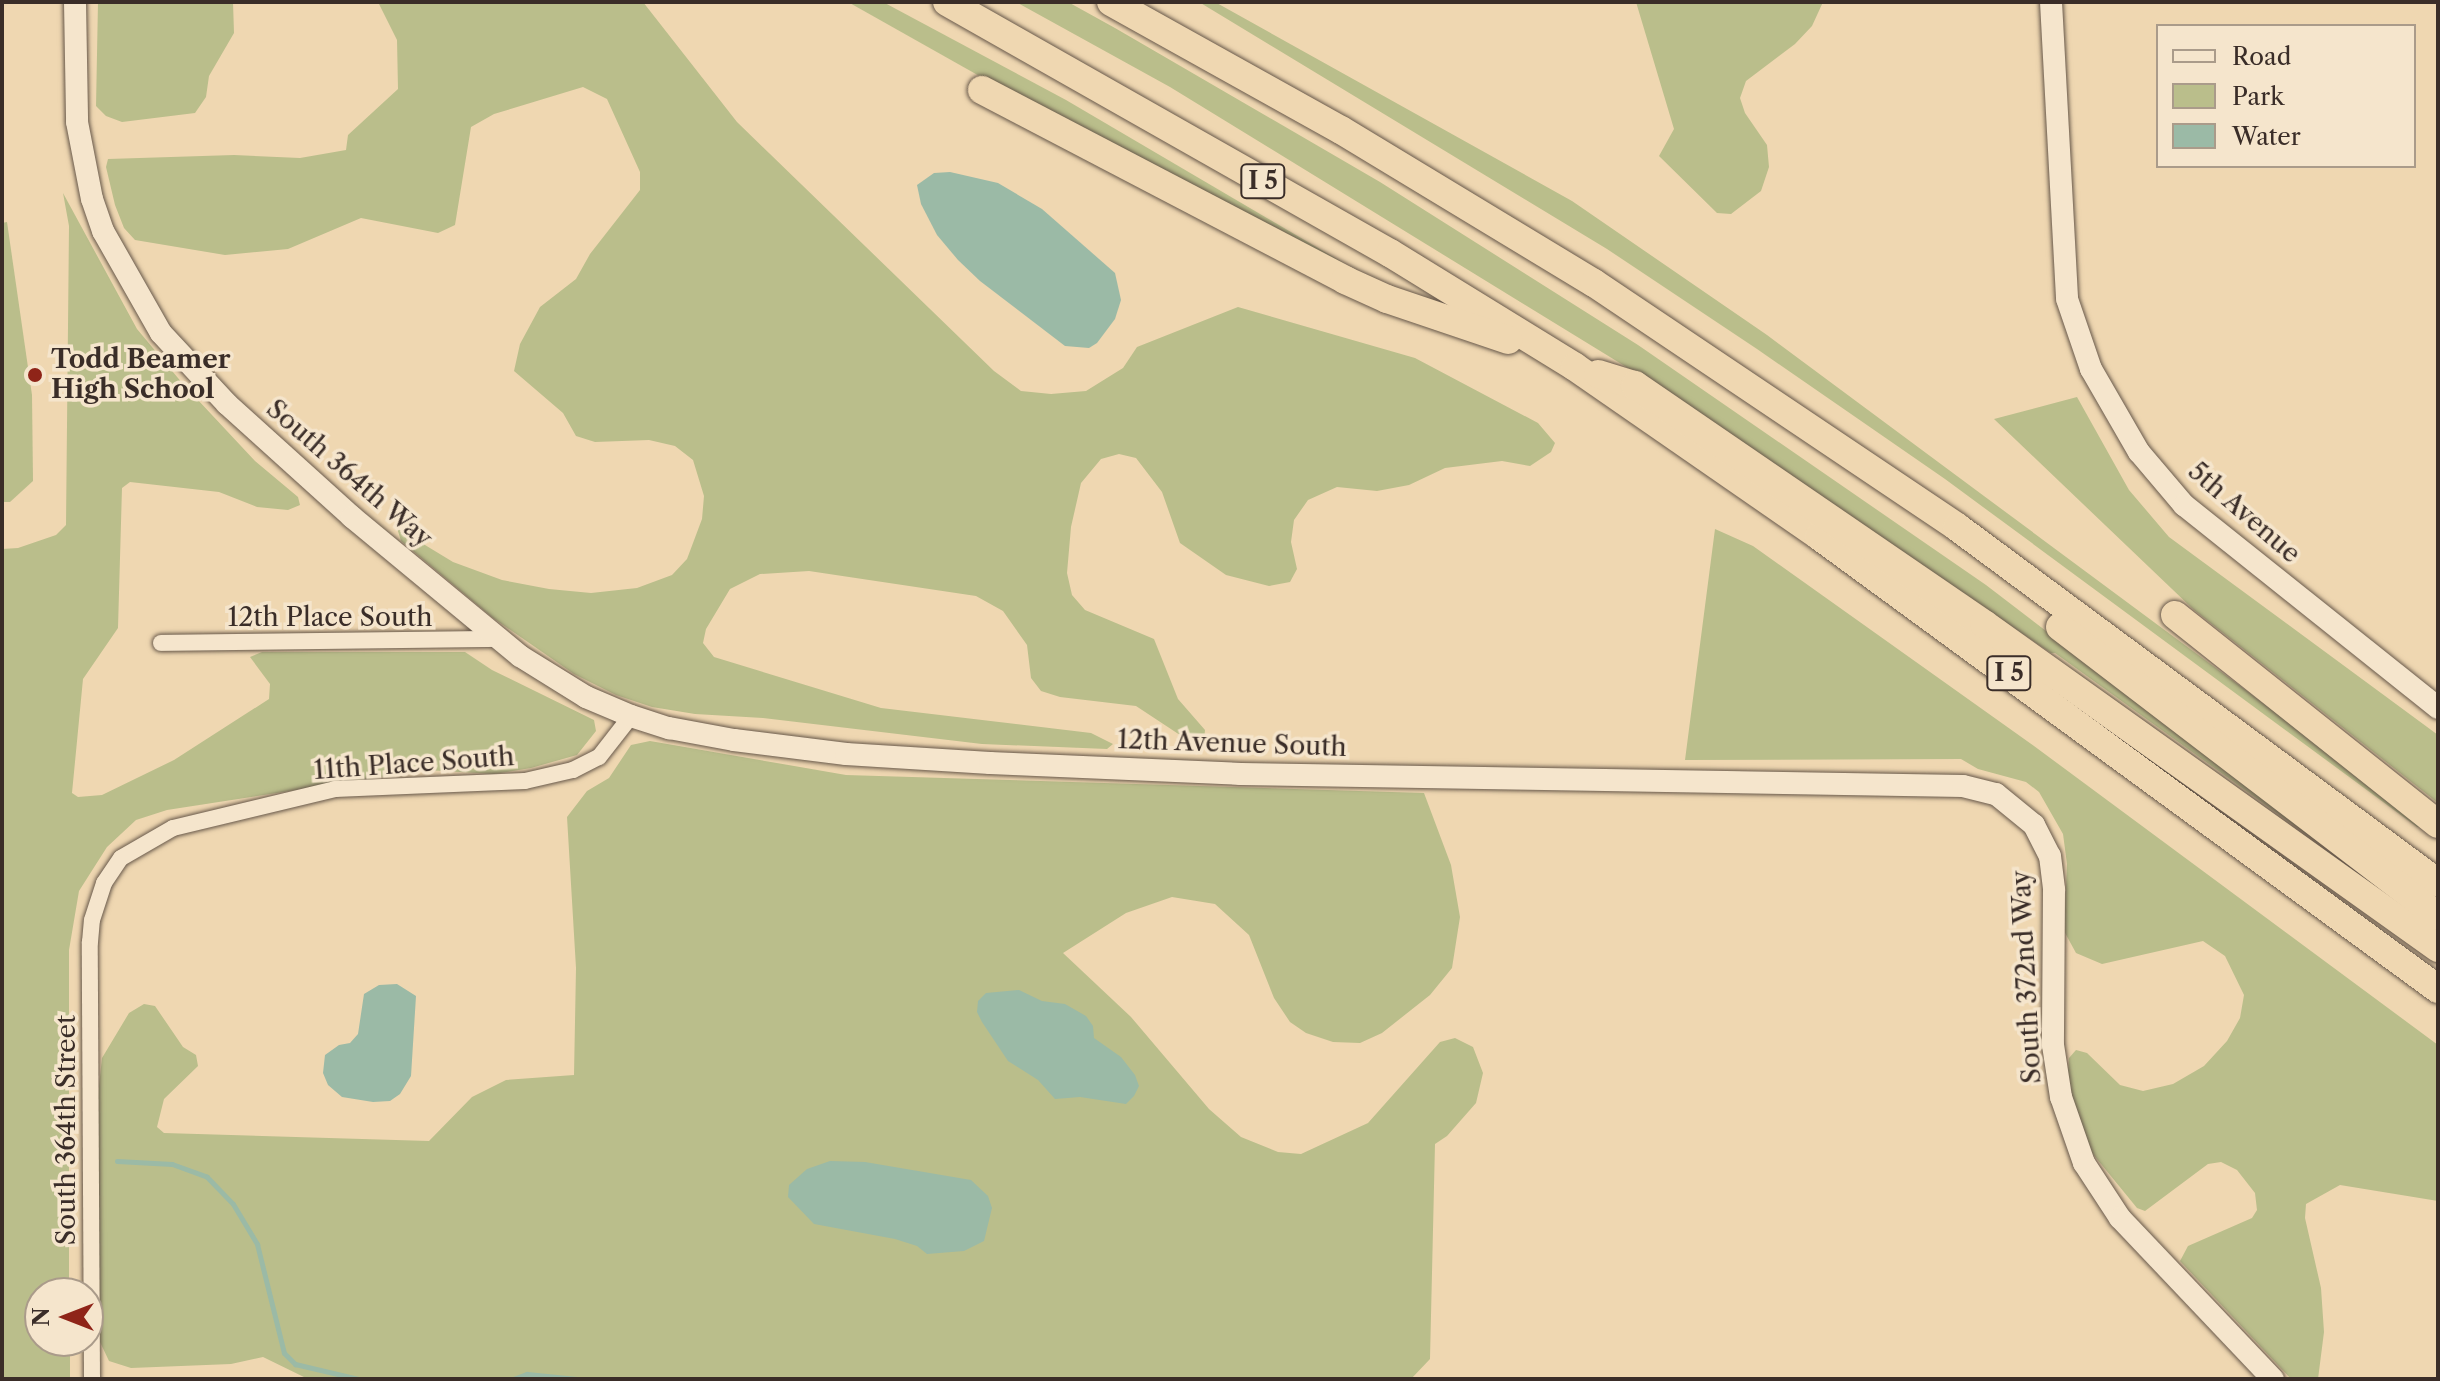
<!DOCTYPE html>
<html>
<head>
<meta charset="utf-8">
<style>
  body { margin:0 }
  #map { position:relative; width:2440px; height:1381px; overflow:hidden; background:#efd7b1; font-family:"Libre Caslon Text",serif }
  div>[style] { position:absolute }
  .green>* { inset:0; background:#babe8b }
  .water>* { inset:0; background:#9bbaa6 }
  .stream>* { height:5px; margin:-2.5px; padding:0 2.5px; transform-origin:2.5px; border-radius:2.5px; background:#9bbaa6 }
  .roads { filter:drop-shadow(0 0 2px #67584a) drop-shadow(0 0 2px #67584a) }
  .street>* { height:16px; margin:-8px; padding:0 8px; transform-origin:8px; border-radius:8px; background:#f5e5cc }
  .secondary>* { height:22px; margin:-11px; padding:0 11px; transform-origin:11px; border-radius:11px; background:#f5e5cc }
  .highway>* { height:28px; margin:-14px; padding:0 14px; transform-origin:14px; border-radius:14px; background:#efd7b1 }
  .dots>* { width:22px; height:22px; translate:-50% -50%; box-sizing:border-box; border:4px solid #f5e5cc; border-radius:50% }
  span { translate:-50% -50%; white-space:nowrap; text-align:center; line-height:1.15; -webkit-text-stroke:7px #f5e5cc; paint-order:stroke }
  .shield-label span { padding:2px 6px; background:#f5e5cc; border:2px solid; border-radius:6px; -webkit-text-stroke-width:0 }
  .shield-label { font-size:24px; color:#3a2d28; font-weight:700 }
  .poi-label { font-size:26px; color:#3a2d28; font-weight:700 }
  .left { translate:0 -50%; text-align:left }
  .street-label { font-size:26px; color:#3a2d28 }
  .frame { position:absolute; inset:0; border:4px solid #3a2d28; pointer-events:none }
  .legend { position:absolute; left:2156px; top:24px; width:260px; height:144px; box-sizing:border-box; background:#f5e5cc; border:2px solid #aa9b8a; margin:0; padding:10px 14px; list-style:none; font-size:24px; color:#3a2d28 }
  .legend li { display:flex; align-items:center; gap:16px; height:40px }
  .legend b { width:40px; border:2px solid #aa9b8a }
  .north { position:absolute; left:24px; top:1277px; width:80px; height:80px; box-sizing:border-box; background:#f5e5cc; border:2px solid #aa9b8a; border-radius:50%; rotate:270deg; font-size:22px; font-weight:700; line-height:32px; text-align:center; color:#3a2d28 }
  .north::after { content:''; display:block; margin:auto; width:28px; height:36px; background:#8f2418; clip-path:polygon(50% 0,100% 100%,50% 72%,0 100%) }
</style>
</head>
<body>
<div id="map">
  <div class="green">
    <i style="clip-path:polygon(98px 2px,233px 2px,234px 33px,209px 76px,206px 97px,195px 113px,122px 122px,106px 116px,96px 106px)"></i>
    <i style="clip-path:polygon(378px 2px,643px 2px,737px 122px,994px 371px,1021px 391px,1051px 394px,1086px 391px,1123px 368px,1137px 347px,1238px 307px,1415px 358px,1538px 423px,1555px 443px,1551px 452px,1530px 466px,1502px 461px,1445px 468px,1409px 485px,1377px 491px,1337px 487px,1308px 500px,1294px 520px,1291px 542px,1297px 569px,1290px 582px,1269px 586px,1226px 575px,1180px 543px,1162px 492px,1136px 458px,1119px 454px,1101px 459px,1081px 483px,1071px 527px,1067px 573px,1072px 595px,1085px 610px,1154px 639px,1178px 699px,1205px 730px,1204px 741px,1194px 743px,1183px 737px,1136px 706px,1060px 697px,1041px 691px,1031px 678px,1027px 645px,1003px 611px,976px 596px,809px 571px,760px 574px,730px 589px,706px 629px,703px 643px,714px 657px,881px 708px,1091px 733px,1113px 744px,1107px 749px,982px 744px,763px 718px,695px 714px,652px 707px,616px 695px,574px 674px,493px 618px,401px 541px,397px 528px,453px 562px,502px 580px,549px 589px,591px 593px,637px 588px,672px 575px,687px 559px,702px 519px,704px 496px,693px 460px,675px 446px,649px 440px,595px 442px,576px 436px,563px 413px,514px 371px,520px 344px,540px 307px,576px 279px,590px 254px,640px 190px,640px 172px,607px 99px,583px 87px,494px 114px,471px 127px,455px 225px,438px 233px,361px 218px,288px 249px,225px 255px,135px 240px,124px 228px,115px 205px,106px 167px,108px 159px,234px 155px,300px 158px,346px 150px,348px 135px,398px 89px,397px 40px)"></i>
    <i style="clip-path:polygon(848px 2px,883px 2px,1066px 100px,1342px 262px,1371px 287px,1256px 232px)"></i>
    <i style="clip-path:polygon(1016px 2px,1068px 2px,1115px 28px,1380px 182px,1638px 345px,1986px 585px,2406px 906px,2055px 653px,2051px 653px,1654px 384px,1170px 87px)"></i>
    <i style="clip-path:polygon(1199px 2px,1215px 2px,1572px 201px,1767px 335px,2422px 821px,2422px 827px,2417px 827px,1945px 479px,1757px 349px,1607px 249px)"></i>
    <i style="clip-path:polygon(1636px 2px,1823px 2px,1812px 26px,1795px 44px,1746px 81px,1740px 98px,1745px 113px,1767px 145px,1769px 167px,1761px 191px,1731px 214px,1717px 213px,1659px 156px,1674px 129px)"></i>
    <i style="clip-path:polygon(63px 193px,137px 329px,183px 384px,255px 461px,298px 497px,300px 505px,288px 510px,257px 507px,219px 492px,130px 482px,122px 488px,118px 628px,83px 679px,72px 793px,78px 797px,102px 795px,174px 760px,269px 699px,270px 684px,250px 657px,262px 652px,465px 652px,492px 670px,594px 720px,596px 731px,577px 755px,531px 768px,494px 774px,426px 770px,167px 810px,136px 820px,107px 847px,79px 891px,69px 950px,69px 1293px,40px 1293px,40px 1341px,70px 1341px,70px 1379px,2px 1379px,2px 549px,18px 548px,56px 535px,66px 525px,69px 226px)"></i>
    <i style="clip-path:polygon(7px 222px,32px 395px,33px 481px,10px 502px,2px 502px,2px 223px)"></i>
    <i style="clip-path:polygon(2077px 397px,2129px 490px,2169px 537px,2438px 735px,2438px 803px,2194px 610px,1994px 419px)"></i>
    <i style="clip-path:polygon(1715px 529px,1753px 546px,2034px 746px,2438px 1045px,2438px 1201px,2340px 1185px,2306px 1204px,2305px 1218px,2321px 1288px,2324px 1332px,2318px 1379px,2291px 1379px,2180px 1261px,2188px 1246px,2252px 1218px,2257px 1210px,2255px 1193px,2237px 1170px,2221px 1162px,2208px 1164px,2145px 1211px,2137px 1208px,2088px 1148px,2072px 1096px,2068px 1072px,2069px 1058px,2076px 1050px,2087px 1053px,2120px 1085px,2143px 1091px,2173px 1084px,2204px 1066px,2227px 1041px,2240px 1018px,2244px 995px,2225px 956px,2203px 941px,2102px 964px,2076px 953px,2064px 931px,2067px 864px,2063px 834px,2039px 792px,2026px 782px,1978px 769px,1961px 759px,1685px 760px)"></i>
    <i style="clip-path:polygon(650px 741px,846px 775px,1424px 793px,1451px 865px,1460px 917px,1452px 968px,1430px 995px,1382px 1033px,1360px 1043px,1333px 1042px,1306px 1033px,1290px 1022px,1274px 998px,1249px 935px,1215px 904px,1172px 897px,1126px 913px,1063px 953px,1131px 1017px,1209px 1109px,1241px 1137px,1278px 1152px,1301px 1154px,1368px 1123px,1440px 1042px,1455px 1038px,1473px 1047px,1483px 1073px,1476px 1103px,1447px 1136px,1435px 1144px,1430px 1359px,1411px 1379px,308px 1379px,263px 1357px,231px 1364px,131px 1368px,109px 1361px,100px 1342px,97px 1105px,102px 1058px,129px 1013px,144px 1004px,155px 1006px,183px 1047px,196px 1055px,198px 1066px,164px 1099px,157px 1127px,164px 1133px,429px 1141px,472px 1097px,506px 1080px,574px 1075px,576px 968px,567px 817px,587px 791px,609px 778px,631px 745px)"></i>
  </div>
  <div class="water">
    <i style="clip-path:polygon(950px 172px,998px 183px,1042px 209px,1115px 273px,1121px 300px,1115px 319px,1097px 343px,1089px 348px,1065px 346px,980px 281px,958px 260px,937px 235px,921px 204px,917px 185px,934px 173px)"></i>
    <i style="clip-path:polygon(397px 984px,416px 996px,411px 1076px,400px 1094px,390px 1101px,373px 1102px,342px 1097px,328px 1085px,323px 1073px,325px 1055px,339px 1045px,350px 1043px,358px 1034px,364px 994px,379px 985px)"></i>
    <i style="clip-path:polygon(1019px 990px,1042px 1001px,1065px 1004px,1086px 1016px,1093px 1026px,1094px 1038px,1121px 1057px,1135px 1075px,1139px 1086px,1134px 1096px,1126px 1104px,1080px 1097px,1055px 1099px,1038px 1080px,1008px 1061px,982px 1022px,977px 1012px,978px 1001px,986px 993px)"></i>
    <i style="clip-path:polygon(830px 1161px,865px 1162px,971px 1180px,988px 1196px,992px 1208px,984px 1241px,964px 1251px,927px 1254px,917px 1246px,895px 1239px,814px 1224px,788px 1197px,789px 1185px,807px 1169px)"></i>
  </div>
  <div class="stream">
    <i style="left:117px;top:1161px;width:55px;rotate:3.1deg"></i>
    <i style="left:172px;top:1164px;width:37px;rotate:20deg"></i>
    <i style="left:207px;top:1177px;width:37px;rotate:46deg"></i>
    <i style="left:233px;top:1204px;width:47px;rotate:59deg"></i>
    <i style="left:257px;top:1244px;width:112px;rotate:76.1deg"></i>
    <i style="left:284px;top:1353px;width:16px;rotate:45deg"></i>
    <i style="left:295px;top:1364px;width:66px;rotate:13.2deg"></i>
    <i style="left:513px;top:1379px;width:15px;rotate:-20deg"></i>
    <i style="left:527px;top:1374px;width:50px;rotate:5.7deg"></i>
  </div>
  <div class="roads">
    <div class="street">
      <i style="left:161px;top:643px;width:338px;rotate:-0.7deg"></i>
      <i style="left:92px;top:1379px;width:437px;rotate:-90.3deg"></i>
      <i style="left:90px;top:942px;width:22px;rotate:-85deg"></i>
      <i style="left:92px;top:920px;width:39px;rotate:-72deg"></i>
      <i style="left:104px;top:883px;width:30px;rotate:-56deg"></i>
      <i style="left:121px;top:858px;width:60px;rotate:-30deg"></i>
      <i style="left:173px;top:828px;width:167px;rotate:-13.5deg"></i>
      <i style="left:335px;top:789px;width:190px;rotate:-2.4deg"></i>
      <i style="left:525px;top:781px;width:49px;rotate:-12.9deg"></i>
      <i style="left:573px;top:770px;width:29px;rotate:-27deg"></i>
      <i style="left:599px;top:757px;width:52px;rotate:-52deg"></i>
    </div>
    <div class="secondary">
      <i style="left:75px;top:2px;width:120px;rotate:89deg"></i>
      <i style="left:77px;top:122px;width:78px;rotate:79deg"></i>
      <i style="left:92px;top:199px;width:34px;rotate:71deg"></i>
      <i style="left:103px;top:231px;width:117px;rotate:60.4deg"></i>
      <i style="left:161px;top:333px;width:97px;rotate:47.1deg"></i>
      <i style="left:227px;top:404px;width:169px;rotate:42.1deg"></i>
      <i style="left:352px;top:517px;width:218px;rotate:39.6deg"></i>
      <i style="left:520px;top:656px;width:78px;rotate:31.8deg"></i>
      <i style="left:586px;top:697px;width:49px;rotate:22.9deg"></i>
      <i style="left:631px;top:716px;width:40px;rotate:18deg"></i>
      <i style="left:669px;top:728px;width:66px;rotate:10.5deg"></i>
      <i style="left:734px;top:740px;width:113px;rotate:7.1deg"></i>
      <i style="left:846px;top:754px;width:144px;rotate:3.6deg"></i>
      <i style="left:990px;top:763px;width:251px;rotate:2.5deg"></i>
      <i style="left:1241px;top:774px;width:722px;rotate:0.95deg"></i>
      <i style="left:1963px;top:786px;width:34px;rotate:14deg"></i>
      <i style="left:1996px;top:794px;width:49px;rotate:39.2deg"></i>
      <i style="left:2034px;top:825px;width:35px;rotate:63deg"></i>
      <i style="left:2050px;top:856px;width:34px;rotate:83deg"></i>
      <i style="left:2054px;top:890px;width:155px;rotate:90.4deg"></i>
      <i style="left:2053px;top:1045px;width:53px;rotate:81.3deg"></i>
      <i style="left:2061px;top:1097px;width:70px;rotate:70.8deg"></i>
      <i style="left:2084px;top:1163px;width:66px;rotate:56.8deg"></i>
      <i style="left:2120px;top:1218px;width:222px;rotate:46.5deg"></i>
      <i style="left:2051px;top:2px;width:297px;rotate:86.9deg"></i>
      <i style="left:2067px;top:299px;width:74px;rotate:71.1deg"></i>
      <i style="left:2091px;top:369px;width:96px;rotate:60deg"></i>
      <i style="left:2139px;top:452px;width:70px;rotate:49.7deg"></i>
      <i style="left:2184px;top:505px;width:325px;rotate:38.6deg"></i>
    </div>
    <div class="highway">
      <i style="left:947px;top:2px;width:509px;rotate:29.54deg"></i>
      <i style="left:1390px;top:253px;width:217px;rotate:31.6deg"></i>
      <i style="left:1575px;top:367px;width:297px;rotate:34.7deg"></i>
      <i style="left:1819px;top:536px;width:767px;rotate:36.2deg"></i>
      <i style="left:1111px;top:2px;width:263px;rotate:29.1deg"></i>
      <i style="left:1341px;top:130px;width:296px;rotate:31.2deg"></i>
      <i style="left:1594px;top:283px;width:437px;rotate:33.9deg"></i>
      <i style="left:1957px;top:527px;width:598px;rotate:36.51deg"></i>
      <i style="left:982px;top:90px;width:410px;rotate:27.6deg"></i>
      <i style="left:1345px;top:280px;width:46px;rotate:24.3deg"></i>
      <i style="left:1387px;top:299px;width:128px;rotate:18.7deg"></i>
      <i style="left:1598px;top:374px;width:39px;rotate:17deg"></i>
      <i style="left:1635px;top:385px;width:423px;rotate:34.4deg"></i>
      <i style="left:1984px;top:624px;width:558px;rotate:35.51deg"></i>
      <i style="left:2175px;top:615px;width:336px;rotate:38.5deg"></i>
      <i style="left:2060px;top:627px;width:476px;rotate:37.4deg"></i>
    </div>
  </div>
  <div class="dots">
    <i style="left:35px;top:375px;background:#8f2418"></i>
  </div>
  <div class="shield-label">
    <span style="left:1263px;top:181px">I 5</span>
    <span style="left:2009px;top:673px">I 5</span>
  </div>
  <div class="poi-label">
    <span class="left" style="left:51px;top:375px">Todd Beamer<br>High School</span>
  </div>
  <div class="street-label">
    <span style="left:349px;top:474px;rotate:41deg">South 364th Way</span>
    <span style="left:2244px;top:513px;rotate:41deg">5th Avenue</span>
    <span style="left:330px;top:618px">12th Place South</span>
    <span style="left:1232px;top:744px;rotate:2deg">12th Avenue South</span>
    <span style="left:414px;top:764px;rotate:-4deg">11th Place South</span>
    <span style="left:2027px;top:977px;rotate:-93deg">South 372nd Way</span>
    <span style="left:67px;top:1130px;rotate:-90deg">South 364th Street</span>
  </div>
  <div class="frame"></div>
  <ul class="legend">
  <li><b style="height:10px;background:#f5e5cc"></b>Road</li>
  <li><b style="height:22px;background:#babe8b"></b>Park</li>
  <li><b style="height:22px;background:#9bbaa6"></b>Water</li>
  </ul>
  <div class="north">N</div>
</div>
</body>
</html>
